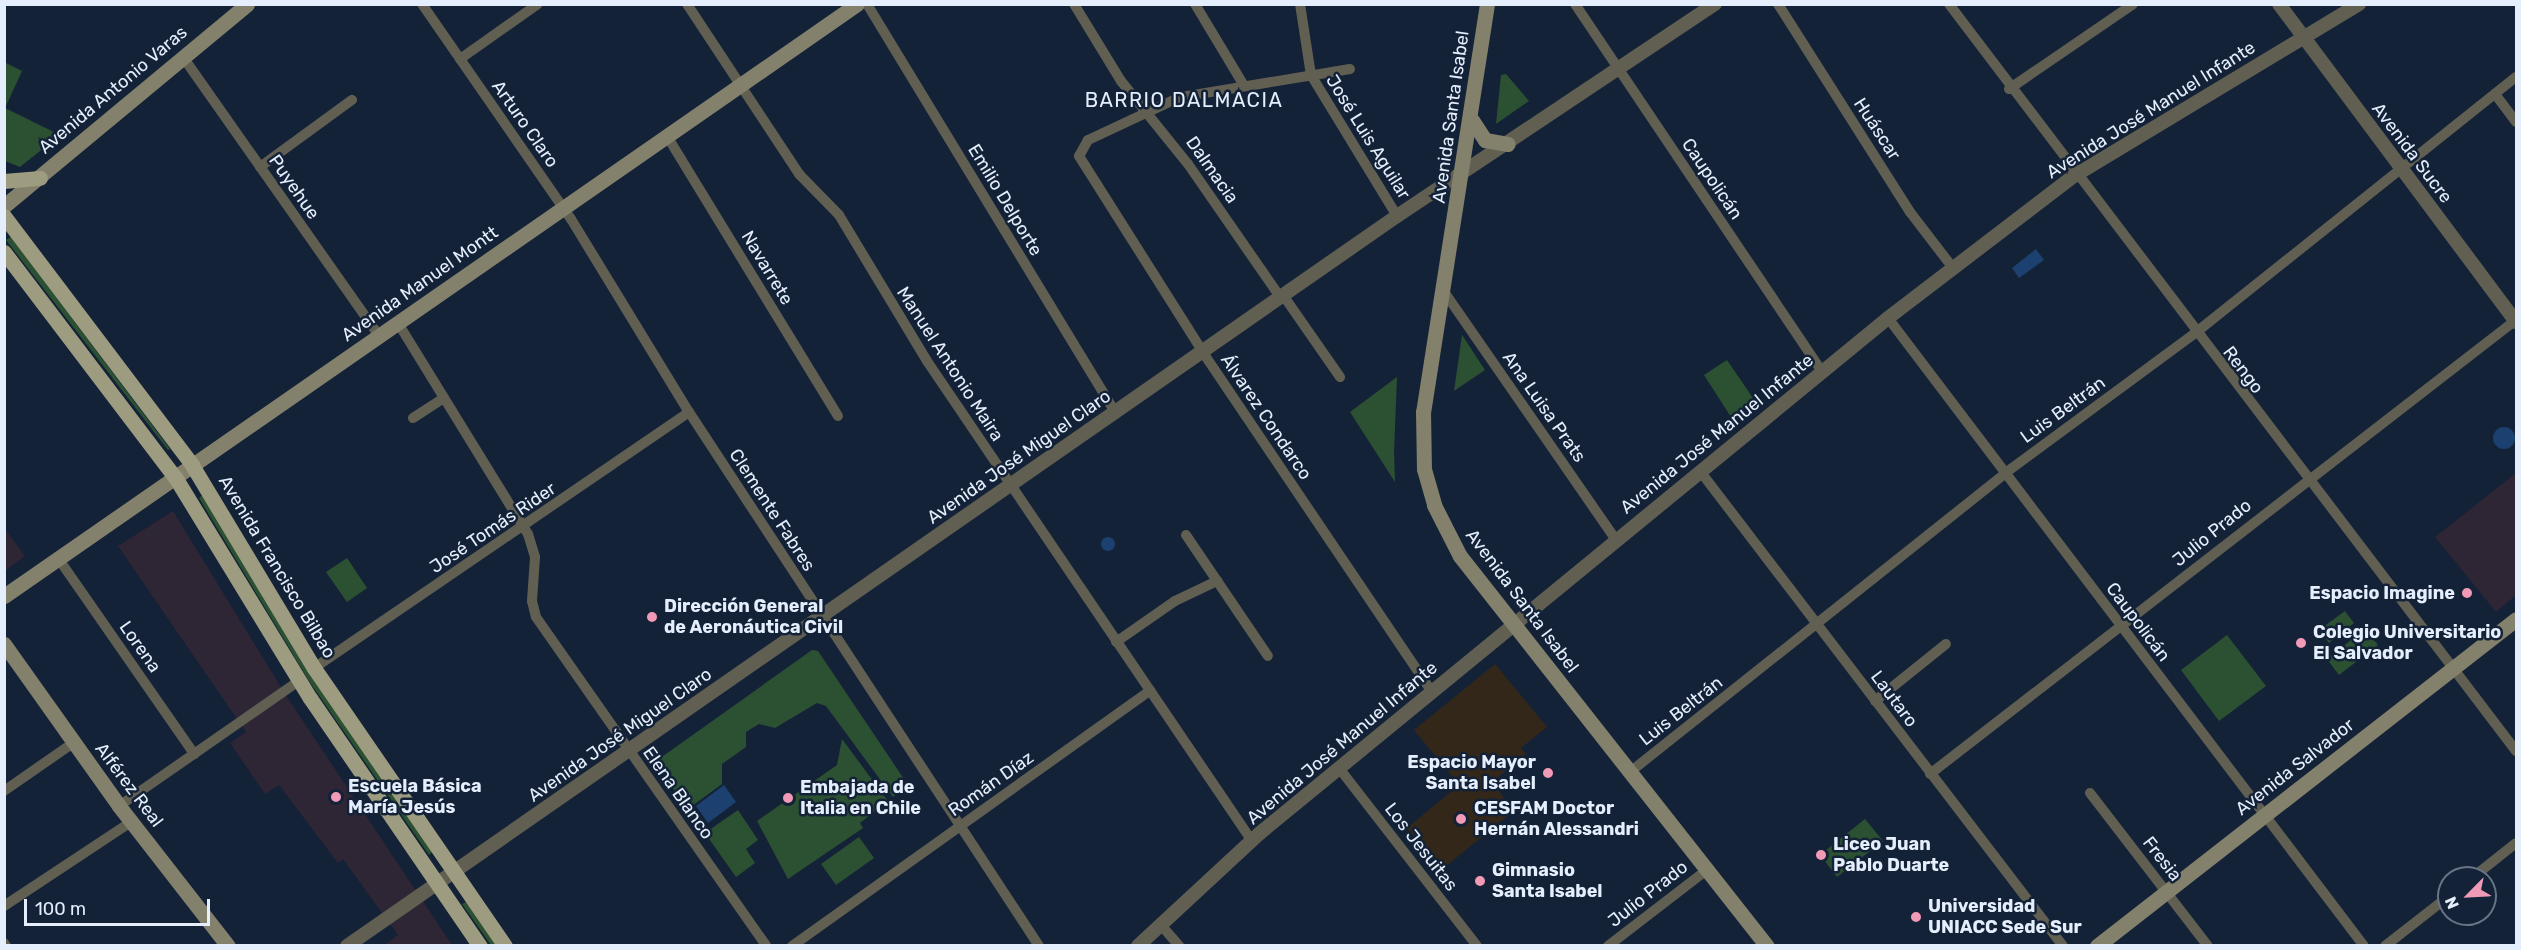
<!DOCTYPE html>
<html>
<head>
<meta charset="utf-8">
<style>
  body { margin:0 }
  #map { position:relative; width:2521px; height:950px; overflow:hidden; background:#142238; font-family:Rubik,sans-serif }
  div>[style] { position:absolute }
  .commercial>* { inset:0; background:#2e2535 }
  .medical>* { inset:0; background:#332719 }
  .green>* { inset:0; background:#2b5132 }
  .water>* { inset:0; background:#1c406f }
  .round { border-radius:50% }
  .minor>* { height:10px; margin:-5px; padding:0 5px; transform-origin:5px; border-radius:5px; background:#605f52 }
  .tertiary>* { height:14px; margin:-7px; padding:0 7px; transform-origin:7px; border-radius:7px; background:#605f52 }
  .secondary>* { height:15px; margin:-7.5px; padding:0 7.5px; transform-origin:7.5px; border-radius:7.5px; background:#83816c }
  .primary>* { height:15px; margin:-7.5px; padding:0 7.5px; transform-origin:7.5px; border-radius:7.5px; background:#9e9c80 }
  .dots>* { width:16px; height:16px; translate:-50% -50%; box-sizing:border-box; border:3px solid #142238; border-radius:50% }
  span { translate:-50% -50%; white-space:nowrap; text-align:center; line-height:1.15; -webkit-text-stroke:5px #142238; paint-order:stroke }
  .street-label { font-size:18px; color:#e4eefd }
  .poi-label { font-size:18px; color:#e4eefd; font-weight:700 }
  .right { translate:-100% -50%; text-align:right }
  .left { translate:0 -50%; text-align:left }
  .neighbourhood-label { font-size:20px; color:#e4eefd; letter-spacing:1.5px }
  .frame { position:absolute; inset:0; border:6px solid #e4eefd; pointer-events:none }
  .north { position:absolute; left:2437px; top:866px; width:60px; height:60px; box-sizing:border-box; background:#142238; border:2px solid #677487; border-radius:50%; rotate:246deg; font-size:16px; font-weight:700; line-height:24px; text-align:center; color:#e4eefd }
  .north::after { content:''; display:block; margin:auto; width:21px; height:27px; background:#f09ab7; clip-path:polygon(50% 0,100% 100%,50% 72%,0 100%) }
  .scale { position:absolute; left:24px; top:899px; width:186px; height:27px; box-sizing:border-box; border:3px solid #e4eefd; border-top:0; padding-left:8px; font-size:18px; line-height:21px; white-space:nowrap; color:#e4eefd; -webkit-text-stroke:4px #142238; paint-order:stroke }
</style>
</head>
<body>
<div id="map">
  <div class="commercial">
    <i style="clip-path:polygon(2516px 473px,2516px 595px,2496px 612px,2435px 537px)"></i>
    <i style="clip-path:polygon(173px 511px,287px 697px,452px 945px,384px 945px,398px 935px,343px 859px,338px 863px,279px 785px,265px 794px,230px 743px,246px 732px,118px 546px)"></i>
    <i style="clip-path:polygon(5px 529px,25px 556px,5px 571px)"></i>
  </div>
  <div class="medical">
    <i style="clip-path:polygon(1495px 664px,1547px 727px,1521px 748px,1526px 754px,1492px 782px,1514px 811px,1441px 870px,1407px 828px,1459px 785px,1414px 730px)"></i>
  </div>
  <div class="green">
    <i style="clip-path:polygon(4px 62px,22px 71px,5px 108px,60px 135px,20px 167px,5px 161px)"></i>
    <i style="clip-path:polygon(1506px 74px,1529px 101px,1496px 124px,1501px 75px)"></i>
    <i style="clip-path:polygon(11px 237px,170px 449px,168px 450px,6px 240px)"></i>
    <i style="clip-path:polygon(1462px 335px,1485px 370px,1454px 391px)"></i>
    <i style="clip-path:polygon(1727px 360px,1755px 401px,1731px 417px,1704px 375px)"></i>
    <i style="clip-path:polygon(1397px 377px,1394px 452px,1395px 482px,1350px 412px)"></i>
    <i style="clip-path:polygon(203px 495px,432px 852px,429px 855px,309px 681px,199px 498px)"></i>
    <i style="clip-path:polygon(347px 558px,367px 588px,347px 602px,326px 572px)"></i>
    <i style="clip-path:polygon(2345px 611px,2354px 623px,2329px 643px,2319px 630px)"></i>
    <i style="clip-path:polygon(2365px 629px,2378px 645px,2339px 675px,2327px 659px)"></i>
    <i style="clip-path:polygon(2227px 635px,2266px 686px,2219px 721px,2181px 670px)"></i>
    <i style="clip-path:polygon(812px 650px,818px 651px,908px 785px,893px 797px,826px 706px,817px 703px,775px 728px,759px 724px,746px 732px,746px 747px,722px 764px,722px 784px,688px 809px,657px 767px,659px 759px)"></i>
    <i style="clip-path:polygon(842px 739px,888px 801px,860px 823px,863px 828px,788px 879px,757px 821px,837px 765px)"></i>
    <i style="clip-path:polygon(738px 810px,758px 840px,746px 849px,755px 863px,736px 877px,705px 833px)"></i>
    <i style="clip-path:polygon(1865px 819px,1883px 841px,1837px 877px,1820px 855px)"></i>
    <i style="clip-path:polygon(859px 837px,874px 858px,836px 885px,821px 864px)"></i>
    <i style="clip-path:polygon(466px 902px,497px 945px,491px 945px,462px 904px)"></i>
  </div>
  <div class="water">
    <i style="clip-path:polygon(2036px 249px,2044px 260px,2019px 278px,2012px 268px)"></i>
    <i class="round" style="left:2493px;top:427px;width:22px;height:22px"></i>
    <i class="round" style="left:1101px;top:537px;width:14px;height:14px"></i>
    <i style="clip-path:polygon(724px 785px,736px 802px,708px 823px,696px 806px)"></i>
  </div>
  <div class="minor">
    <i style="left:422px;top:4px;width:262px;rotate:55.3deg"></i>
    <i style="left:571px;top:219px;width:226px;rotate:58.6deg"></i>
    <i style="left:689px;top:412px;width:638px;rotate:56.76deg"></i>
    <i style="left:687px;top:4px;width:204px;rotate:56.6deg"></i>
    <i style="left:799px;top:174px;width:57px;rotate:45.7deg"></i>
    <i style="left:839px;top:215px;width:170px;rotate:58.9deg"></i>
    <i style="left:927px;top:361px;width:580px;rotate:55.9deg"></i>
    <i style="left:867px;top:4px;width:477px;rotate:58.7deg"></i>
    <i style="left:1074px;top:4px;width:90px;rotate:58.6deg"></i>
    <i style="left:1121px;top:81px;width:107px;rotate:51.1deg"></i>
    <i style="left:1188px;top:164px;width:162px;rotate:55.3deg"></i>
    <i style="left:1195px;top:4px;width:93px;rotate:59deg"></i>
    <i style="left:1300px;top:4px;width:72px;rotate:81.2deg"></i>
    <i style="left:1311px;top:75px;width:165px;rotate:58.6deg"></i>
    <i style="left:1575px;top:4px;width:443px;rotate:56.1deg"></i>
    <i style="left:1778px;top:4px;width:246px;rotate:57.6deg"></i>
    <i style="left:1910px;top:212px;width:71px;rotate:52.5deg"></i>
    <i style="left:1949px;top:4px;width:938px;rotate:52.8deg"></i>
    <i style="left:183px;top:57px;width:341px;rotate:54.9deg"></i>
    <i style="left:460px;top:59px;width:95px;rotate:-35.2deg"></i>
    <i style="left:1350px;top:69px;width:172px;rotate:170.6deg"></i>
    <i style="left:1180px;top:97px;width:102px;rotate:154.9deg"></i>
    <i style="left:1088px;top:140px;width:18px;rotate:119deg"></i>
    <i style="left:1079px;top:156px;width:238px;rotate:57.7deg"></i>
    <i style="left:1206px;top:357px;width:404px;rotate:56deg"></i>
    <i style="left:2009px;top:89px;width:150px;rotate:-34.4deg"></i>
    <i style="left:2495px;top:94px;width:35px;rotate:53deg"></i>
    <i style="left:667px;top:136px;width:328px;rotate:58.6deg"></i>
    <i style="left:260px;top:167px;width:114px;rotate:-36.1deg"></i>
    <i style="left:1445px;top:293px;width:300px;rotate:55.3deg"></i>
    <i style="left:1283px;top:295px;width:100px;rotate:55.2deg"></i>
    <i style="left:1888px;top:318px;width:788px;rotate:52.84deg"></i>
    <i style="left:398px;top:323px;width:248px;rotate:58.4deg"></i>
    <i style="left:528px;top:534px;width:24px;rotate:73deg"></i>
    <i style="left:535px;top:557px;width:44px;rotate:93.9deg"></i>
    <i style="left:532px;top:601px;width:16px;rotate:76deg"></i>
    <i style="left:536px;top:617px;width:401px;rotate:55deg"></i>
    <i style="left:413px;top:418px;width:37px;rotate:-33deg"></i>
    <i style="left:1700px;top:471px;width:598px;rotate:52.61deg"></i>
    <i style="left:1186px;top:535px;width:146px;rotate:55.9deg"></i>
    <i style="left:58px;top:558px;width:239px;rotate:55.2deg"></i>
    <i style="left:1116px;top:642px;width:72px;rotate:-34.8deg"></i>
    <i style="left:1175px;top:601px;width:47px;rotate:-25.5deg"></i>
    <i style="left:314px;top:668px;width:454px;rotate:-34.3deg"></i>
    <i style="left:1875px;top:701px;width:91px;rotate:-38.8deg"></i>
    <i style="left:1339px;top:768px;width:225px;rotate:52.2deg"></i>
    <i style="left:1630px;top:772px;width:478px;rotate:-38.5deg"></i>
    <i style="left:2004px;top:474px;width:236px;rotate:-36.4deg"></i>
    <i style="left:2194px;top:334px;width:412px;rotate:-38.6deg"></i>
    <i style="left:1930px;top:774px;width:741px;rotate:-37.77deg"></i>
    <i style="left:4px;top:791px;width:84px;rotate:-34.8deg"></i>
    <i style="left:2090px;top:793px;width:193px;rotate:52.4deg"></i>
    <i style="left:119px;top:806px;width:219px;rotate:-34.8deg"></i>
    <i style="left:2472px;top:878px;width:56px;rotate:-38.5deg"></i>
    <i style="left:4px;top:906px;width:152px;rotate:-33.5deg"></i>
    <i style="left:1161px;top:925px;width:28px;rotate:49deg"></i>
    <i style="left:4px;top:943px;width:4px;rotate:56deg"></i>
    <i style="left:792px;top:946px;width:440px;rotate:-35.5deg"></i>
    <i style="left:1608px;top:946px;width:126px;rotate:-37.6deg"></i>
    <i style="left:2385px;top:946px;width:81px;rotate:-38deg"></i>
  </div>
  <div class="tertiary">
    <i style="left:2279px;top:4px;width:397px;rotate:53.3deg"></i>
    <i style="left:347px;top:946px;width:1279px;rotate:-34.81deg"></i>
    <i style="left:1397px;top:216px;width:382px;rotate:-33.7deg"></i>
    <i style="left:1138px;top:946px;width:166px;rotate:-42.8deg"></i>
    <i style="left:1260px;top:833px;width:812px;rotate:-39.35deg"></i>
    <i style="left:1888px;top:318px;width:234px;rotate:-37.4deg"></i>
    <i style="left:2074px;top:176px;width:333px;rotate:-31.1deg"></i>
  </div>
  <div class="secondary">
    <i style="left:1487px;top:4px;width:413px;rotate:98.9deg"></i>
    <i style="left:1423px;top:412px;width:57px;rotate:89deg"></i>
    <i style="left:1424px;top:469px;width:37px;rotate:74deg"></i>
    <i style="left:1434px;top:505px;width:57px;rotate:63deg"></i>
    <i style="left:1460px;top:556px;width:496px;rotate:51.8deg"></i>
    <i style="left:1472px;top:120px;width:24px;rotate:57deg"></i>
    <i style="left:1485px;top:140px;width:23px;rotate:10deg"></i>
    <i style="left:4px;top:206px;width:316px;rotate:-39.7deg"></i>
    <i style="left:4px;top:596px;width:1038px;rotate:-34.76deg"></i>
    <i style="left:4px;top:644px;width:199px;rotate:54.6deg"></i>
    <i style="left:119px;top:806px;width:177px;rotate:52.1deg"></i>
    <i style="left:2097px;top:946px;width:531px;rotate:-37.97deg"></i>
  </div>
  <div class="primary">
    <i style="left:4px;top:181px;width:36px;rotate:-5deg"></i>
    <i style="left:4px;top:216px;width:312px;rotate:52.9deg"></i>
    <i style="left:192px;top:465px;width:237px;rotate:59deg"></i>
    <i style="left:314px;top:668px;width:337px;rotate:55.5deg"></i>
    <i style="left:4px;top:252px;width:283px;rotate:52.8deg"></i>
    <i style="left:175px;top:477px;width:259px;rotate:58.6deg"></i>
    <i style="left:310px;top:698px;width:301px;rotate:55.6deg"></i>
  </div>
  <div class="dots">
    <i style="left:2467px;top:593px;background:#f09ab7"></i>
    <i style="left:652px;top:617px;background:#f09ab7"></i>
    <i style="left:2301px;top:643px;background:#f09ab7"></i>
    <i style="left:1548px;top:773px;background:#f09ab7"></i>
    <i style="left:336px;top:797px;background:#f09ab7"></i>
    <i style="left:788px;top:798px;background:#f09ab7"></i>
    <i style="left:1461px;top:819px;background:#f09ab7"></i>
    <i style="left:1821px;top:855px;background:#f09ab7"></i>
    <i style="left:1480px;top:881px;background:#f09ab7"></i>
    <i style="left:1916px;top:917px;background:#f09ab7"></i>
  </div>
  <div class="street-label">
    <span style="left:113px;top:90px;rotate:-40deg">Avenida Antonio Varas</span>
    <span style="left:2151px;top:110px;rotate:-32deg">Avenida José Manuel Infante</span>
    <span style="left:1451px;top:117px;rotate:-82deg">Avenida Santa Isabel</span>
    <span style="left:525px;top:124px;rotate:55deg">Arturo Claro</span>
    <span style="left:1877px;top:129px;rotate:57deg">Huáscar</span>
    <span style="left:1368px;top:137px;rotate:58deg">José Luis Aguilar</span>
    <span style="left:2412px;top:153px;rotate:53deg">Avenida Sucre</span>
    <span style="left:1212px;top:170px;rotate:55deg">Dalmacia</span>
    <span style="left:1712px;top:179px;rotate:56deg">Caupolicán</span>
    <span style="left:294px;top:187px;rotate:55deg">Puyehue</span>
    <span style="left:1005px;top:200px;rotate:59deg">Emilio Delporte</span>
    <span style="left:767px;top:268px;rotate:59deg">Navarrete</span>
    <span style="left:420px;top:284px;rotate:-35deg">Avenida Manuel Montt</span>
    <span style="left:950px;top:364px;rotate:57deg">Manuel Antonio Maira</span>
    <span style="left:2243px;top:370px;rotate:53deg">Rengo</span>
    <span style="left:1544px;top:407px;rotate:55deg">Ana Luisa Prats</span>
    <span style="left:2063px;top:410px;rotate:-36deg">Luis Beltrán</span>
    <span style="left:1266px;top:417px;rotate:56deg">Álvarez Condarco</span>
    <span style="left:1717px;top:434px;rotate:-39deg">Avenida José Manuel Infante</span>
    <span style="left:1019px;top:457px;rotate:-35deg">Avenida José Miguel Claro</span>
    <span style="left:772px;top:510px;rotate:57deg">Clemente Fabres</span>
    <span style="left:493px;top:528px;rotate:-34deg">José Tomás Rider</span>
    <span style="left:2212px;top:533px;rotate:-39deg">Julio Prado</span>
    <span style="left:277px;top:567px;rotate:59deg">Avenida Francisco Bilbao</span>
    <span style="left:1522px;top:601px;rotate:53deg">Avenida Santa Isabel</span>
    <span style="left:2138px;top:622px;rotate:53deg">Caupolicán</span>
    <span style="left:140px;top:647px;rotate:55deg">Lorena</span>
    <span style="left:1894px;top:699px;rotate:53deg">Lautaro</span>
    <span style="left:1681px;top:711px;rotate:-38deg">Luis Beltrán</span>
    <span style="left:620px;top:735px;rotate:-35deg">Avenida José Miguel Claro</span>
    <span style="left:1342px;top:743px;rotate:-40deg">Avenida José Manuel Infante</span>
    <span style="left:2295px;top:767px;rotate:-38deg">Avenida Salvador</span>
    <span style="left:991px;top:784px;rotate:-35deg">Román Díaz</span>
    <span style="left:129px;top:785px;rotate:53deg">Alférez Real</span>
    <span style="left:678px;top:793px;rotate:55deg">Elena Blanco</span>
    <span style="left:1421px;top:847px;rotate:52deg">Los Jesuitas</span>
    <span style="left:2162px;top:859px;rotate:52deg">Fresia</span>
    <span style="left:1648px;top:894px;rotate:-38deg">Julio Prado</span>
  </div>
  <div class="poi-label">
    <span class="right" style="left:2455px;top:593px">Espacio Imagine</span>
    <span class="left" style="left:664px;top:617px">Dirección General<br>de Aeronáutica Civil</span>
    <span class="left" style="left:2313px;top:643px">Colegio Universitario<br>El Salvador</span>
    <span class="right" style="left:1536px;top:773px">Espacio Mayor<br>Santa Isabel</span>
    <span class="left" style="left:348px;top:797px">Escuela Básica<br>María Jesús</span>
    <span class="left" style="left:800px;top:798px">Embajada de<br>Italia en Chile</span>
    <span class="left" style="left:1474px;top:819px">CESFAM Doctor<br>Hernán Alessandri</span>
    <span class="left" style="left:1833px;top:855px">Liceo Juan<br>Pablo Duarte</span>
    <span class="left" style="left:1492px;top:881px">Gimnasio<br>Santa Isabel</span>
    <span class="left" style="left:1928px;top:917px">Universidad<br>UNIACC Sede Sur</span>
  </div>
  <div class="neighbourhood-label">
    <span style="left:1184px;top:100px">BARRIO DALMACIA</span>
  </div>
  <div class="frame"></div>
  <div class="north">N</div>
  <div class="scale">100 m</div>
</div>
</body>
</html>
